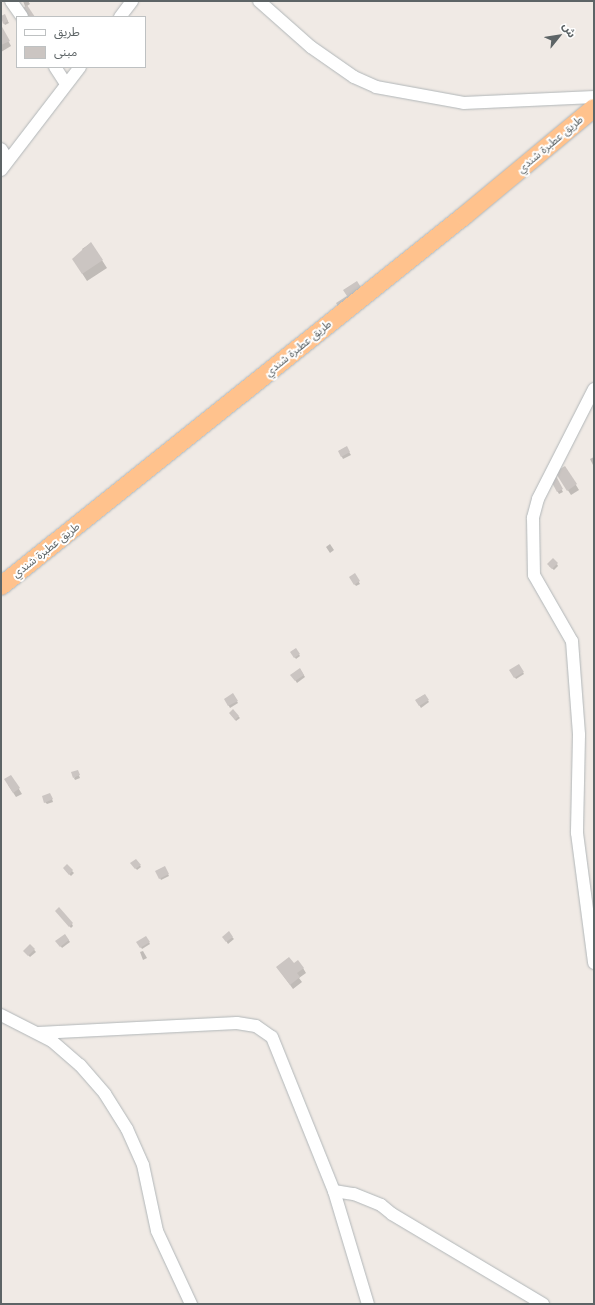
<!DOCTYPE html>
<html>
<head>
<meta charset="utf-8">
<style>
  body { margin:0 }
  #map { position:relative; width:595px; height:1305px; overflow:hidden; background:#f0eae5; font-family:Poppins,"Noto Sans Arabic",sans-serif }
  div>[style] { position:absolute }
  .shadow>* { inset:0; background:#0003 }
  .building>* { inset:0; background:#cbc5c2 }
  .roads { filter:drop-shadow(0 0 1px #b1b6b8) drop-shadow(0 0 1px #b1b6b8) }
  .minor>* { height:12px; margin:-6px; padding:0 6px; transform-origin:6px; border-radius:6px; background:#fff }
  .highway>* { height:18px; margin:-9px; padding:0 9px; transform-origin:9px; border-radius:9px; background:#ffc28d }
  span { translate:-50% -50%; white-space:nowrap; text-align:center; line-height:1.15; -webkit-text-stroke:4px #fff; paint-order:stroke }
  .street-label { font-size:11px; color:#5d6466 }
  .frame { position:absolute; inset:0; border:2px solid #5d6466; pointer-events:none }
  .legend { position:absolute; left:16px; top:16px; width:130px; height:52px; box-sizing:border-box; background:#fff; border:1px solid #bec1c2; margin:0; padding:5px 7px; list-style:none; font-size:12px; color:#5d6466 }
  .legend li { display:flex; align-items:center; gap:8px; height:20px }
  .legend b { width:20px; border:1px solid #bec1c2 }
  .north { position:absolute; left:539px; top:16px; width:40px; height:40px; -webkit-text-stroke:3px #fff; paint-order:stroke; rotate:60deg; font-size:11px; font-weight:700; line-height:16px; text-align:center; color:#5d6466 }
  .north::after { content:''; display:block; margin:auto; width:14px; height:18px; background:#5d6466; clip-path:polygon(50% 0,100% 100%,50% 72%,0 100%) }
</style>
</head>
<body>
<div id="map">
  <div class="shadow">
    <i style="clip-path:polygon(23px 1px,28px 1px,30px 4px,27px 6px,34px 17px,29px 17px)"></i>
    <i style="clip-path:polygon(4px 15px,9px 23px,5px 25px,1px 18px)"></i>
    <i style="clip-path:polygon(1px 27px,11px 46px,1px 52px)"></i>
    <i style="clip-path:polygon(91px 243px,107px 268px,87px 281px,78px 267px,84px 252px,82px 249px)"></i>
    <i style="clip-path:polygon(346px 447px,351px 455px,343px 459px,339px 451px)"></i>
    <i style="clip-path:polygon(594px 457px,594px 467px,590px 459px)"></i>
    <i style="clip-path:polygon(565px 467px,579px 490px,571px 495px,556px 472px)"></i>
    <i style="clip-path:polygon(555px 477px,563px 492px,559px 494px,551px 479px)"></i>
    <i style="clip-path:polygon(330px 544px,334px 550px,330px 553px,326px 547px)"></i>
    <i style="clip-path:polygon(557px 564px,558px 566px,554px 570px,549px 566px)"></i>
    <i style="clip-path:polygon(355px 575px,360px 584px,356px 586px,350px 577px)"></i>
    <i style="clip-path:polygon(295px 649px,300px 656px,296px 659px,291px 652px)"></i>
    <i style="clip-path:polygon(519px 666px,524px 674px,516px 679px,511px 671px)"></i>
    <i style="clip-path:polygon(300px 669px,305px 677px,297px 683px,292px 675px)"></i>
    <i style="clip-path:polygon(233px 695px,238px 703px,230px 708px,225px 699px)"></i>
    <i style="clip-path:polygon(424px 695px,429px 702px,421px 708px,416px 700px)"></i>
    <i style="clip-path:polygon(230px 713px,238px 716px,240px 718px,236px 721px)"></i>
    <i style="clip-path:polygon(78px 773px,80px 778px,75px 780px,74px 778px)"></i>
    <i style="clip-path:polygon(11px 776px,22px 794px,16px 797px,8px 785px)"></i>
    <i style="clip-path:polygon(51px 796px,53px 802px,47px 804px,45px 802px)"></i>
    <i style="clip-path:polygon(136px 860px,141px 867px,137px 870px,132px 863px)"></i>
    <i style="clip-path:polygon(67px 866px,74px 873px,71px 876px,66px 871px)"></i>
    <i style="clip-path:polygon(165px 868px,169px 876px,161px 880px,157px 872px)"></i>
    <i style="clip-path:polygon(58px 913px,72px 924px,73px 926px,71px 928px)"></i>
    <i style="clip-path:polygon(65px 935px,70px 942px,62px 948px,57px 941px)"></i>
    <i style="clip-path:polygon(146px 937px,150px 944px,142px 949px,138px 942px)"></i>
    <i style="clip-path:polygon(232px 937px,234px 939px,228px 944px,225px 939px)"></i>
    <i style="clip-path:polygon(30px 945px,36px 952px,30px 957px,26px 953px)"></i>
    <i style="clip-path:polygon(143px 951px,147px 958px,143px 960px,140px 952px)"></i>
    <i style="clip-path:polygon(294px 965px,303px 968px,306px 973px,299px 978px,302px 982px,293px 989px,277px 967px)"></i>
  </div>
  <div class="building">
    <i style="clip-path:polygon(27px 5px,35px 17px,28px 17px,23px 8px)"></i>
    <i style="clip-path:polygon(5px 14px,8px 21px,3px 24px,1px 16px)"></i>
    <i style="clip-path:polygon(1px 25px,10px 41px,1px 45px)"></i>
    <i style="clip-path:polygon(91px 242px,103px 260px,82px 274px,72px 259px)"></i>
    <i style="clip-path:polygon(357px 281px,367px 297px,342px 313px,336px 303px,347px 296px,343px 290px)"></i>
    <i style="clip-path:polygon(347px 446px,350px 452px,341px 457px,338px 451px)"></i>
    <i style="clip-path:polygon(565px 466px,577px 484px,567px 491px,555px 472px)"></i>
    <i style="clip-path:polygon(556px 476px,563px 489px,557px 492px,550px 479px)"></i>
    <i style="clip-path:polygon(553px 558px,558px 563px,552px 569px,547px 564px)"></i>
    <i style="clip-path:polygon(355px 573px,360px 581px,354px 585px,349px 577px)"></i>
    <i style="clip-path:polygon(296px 648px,300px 654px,294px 658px,290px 652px)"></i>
    <i style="clip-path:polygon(519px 664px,524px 672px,514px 678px,509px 670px)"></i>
    <i style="clip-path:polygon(300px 668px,304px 675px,295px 681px,290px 675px)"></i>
    <i style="clip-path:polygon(233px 693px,238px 701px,228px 706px,224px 699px)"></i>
    <i style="clip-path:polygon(425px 694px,429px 700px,419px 706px,415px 700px)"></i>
    <i style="clip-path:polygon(233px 709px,239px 716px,235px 720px,229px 713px)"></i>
    <i style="clip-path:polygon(78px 770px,80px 775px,73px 778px,71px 772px)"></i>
    <i style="clip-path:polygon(11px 775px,20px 788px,13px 793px,4px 779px)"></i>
    <i style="clip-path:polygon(50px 793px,53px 799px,44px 803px,42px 796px)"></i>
    <i style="clip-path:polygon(136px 859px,141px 865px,135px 869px,130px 863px)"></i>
    <i style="clip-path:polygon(67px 864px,73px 870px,69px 875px,63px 868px)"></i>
    <i style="clip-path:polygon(165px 866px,169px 874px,159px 879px,155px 871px)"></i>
    <i style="clip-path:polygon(59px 907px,73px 923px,69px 927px,55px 911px)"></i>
    <i style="clip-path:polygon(229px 931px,233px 937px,226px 942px,222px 937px)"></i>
    <i style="clip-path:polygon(65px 934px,69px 940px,60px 947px,55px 941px)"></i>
    <i style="clip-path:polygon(146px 936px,150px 942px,140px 948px,136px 942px)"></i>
    <i style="clip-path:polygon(30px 944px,35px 949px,28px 956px,23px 951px)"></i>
    <i style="clip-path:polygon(289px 957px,294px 963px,298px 960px,304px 968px,297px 973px,300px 977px,290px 985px,276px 967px)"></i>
  </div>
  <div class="roads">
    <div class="minor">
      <i style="left:11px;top:1px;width:19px;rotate:55deg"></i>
      <i style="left:259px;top:1px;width:69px;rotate:41.5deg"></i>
      <i style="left:311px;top:47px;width:52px;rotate:34.9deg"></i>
      <i style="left:354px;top:77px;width:24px;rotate:24deg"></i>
      <i style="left:376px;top:87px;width:89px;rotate:10.3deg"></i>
      <i style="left:464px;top:103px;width:130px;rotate:-2.6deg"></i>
      <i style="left:120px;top:17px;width:20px;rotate:-53deg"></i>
      <i style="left:55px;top:67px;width:20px;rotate:57deg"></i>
      <i style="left:1px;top:149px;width:13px;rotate:58deg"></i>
      <i style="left:1px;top:170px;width:130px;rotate:-52.5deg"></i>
      <i style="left:594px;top:389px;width:123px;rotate:117deg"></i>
      <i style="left:538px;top:499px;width:20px;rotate:105deg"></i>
      <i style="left:533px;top:518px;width:57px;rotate:89deg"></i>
      <i style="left:534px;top:575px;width:76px;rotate:60.1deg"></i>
      <i style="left:572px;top:641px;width:94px;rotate:85.7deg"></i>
      <i style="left:579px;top:735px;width:98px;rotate:91.2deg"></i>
      <i style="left:577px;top:833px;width:131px;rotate:82.5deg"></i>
      <i style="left:1px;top:1015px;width:57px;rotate:27deg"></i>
      <i style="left:52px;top:1041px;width:37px;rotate:41deg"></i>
      <i style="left:80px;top:1065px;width:38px;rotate:49deg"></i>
      <i style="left:105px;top:1094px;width:41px;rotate:57.8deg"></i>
      <i style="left:127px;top:1129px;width:39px;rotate:66deg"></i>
      <i style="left:143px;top:1165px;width:67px;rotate:78deg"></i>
      <i style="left:157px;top:1231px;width:81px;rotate:65deg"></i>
      <i style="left:38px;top:1033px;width:199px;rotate:-2.9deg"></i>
      <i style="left:237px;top:1023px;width:19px;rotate:9deg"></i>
      <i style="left:256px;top:1026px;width:19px;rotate:35deg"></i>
      <i style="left:272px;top:1037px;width:166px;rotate:68.1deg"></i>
      <i style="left:334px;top:1191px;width:118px;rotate:73.3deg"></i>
      <i style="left:334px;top:1191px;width:20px;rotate:9deg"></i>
      <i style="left:354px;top:1194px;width:29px;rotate:22deg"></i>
      <i style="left:381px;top:1205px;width:14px;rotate:39deg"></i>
      <i style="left:392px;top:1214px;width:176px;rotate:30.8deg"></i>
    </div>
    <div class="highway">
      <i style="left:1px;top:586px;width:593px;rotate:-38.63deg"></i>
      <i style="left:464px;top:216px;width:169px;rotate:-39.7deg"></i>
    </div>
  </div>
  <div class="street-label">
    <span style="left:550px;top:144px;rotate:-40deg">طريق عطبرة شندي</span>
    <span style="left:298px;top:348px;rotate:-39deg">طريق عطبرة شندي</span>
    <span style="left:46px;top:550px;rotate:-38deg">طريق عطبرة شندي</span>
  </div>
  <div class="frame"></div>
  <ul class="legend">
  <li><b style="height:5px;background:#fff"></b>طريق</li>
  <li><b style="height:11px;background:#cbc5c2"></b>مبنى</li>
  </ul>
  <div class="north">ش</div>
</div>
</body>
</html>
